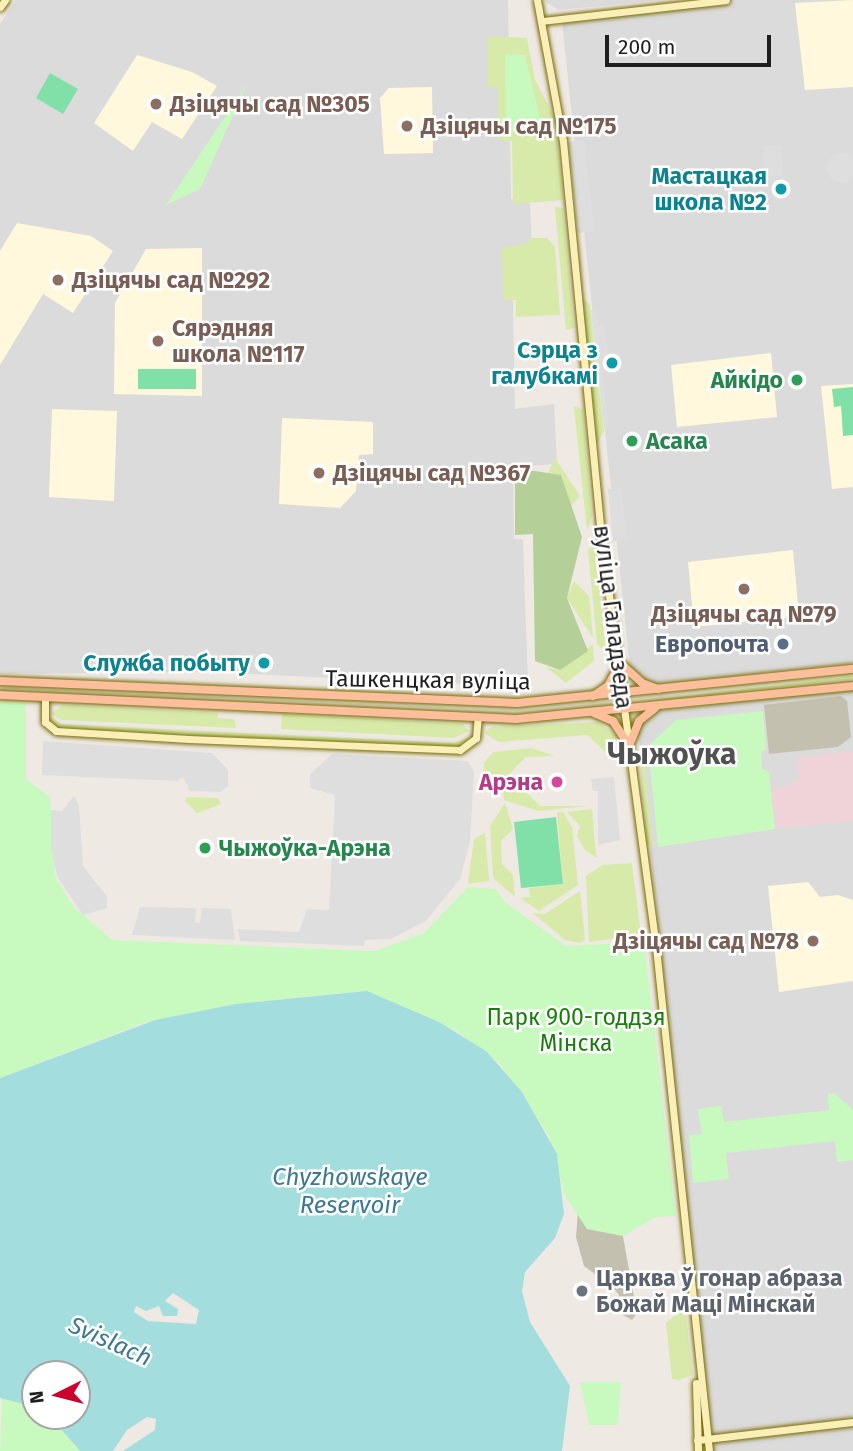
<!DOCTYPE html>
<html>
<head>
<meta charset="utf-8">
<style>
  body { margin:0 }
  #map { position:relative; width:853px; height:1451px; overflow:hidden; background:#efe9e4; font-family:"Fira Sans",sans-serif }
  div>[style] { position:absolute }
  .residential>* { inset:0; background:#dcdbdb }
  .commercial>* { inset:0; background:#f0d3d8 }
  .education>* { inset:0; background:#fff8dd }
  .construction>* { inset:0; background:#c4c0af }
  .grass>* { inset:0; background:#d7eaa9 }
  .forest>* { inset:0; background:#b4cf98 }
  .park>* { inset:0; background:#c8fac0 }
  .pitch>* { inset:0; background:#81e0a7 }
  .parking>* { inset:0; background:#dedede }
  .round { border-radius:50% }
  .water>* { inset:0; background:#a4ddde }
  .roads { filter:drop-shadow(0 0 2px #776b03) drop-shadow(0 0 2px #776b03) }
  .secondary>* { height:7px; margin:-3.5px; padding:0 3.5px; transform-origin:3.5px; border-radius:3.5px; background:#faefb7 }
  .primary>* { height:8px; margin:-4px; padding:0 4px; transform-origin:4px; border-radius:4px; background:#fdbe9c }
  .dots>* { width:19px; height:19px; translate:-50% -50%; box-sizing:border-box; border:4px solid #fff; border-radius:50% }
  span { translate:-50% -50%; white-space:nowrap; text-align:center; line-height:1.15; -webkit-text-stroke:5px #fff; paint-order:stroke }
  .education-label { font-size:23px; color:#785e54; font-weight:700 }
  .left { translate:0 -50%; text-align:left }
  .right { translate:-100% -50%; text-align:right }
  .culture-label { font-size:23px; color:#0d838f; font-weight:700 }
  .leisure-label { font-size:23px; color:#27864d; font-weight:700 }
  .street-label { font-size:23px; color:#1e1e1e }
  .service-label { font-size:23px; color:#4e5e75; font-weight:700 }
  .hotel-label { font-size:23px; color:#b23c85; font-weight:700 }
  .park-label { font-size:23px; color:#197f0a }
  .worship-label { font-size:23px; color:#5b616d; font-weight:700 }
  .water-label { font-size:24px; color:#3e788f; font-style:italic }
  .district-label { font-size:30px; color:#515151; font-weight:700 }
  .north { position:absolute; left:21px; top:1360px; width:70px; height:70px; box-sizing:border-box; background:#fff; border:2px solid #a5a5a5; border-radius:50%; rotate:264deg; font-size:19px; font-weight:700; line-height:28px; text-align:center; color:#1e1e1e }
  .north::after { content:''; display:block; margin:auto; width:24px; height:32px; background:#cc002c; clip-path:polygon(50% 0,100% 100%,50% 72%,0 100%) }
  .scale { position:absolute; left:605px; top:35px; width:166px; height:32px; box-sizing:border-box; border:4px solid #1e1e1e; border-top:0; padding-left:9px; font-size:21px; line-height:24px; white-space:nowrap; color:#1e1e1e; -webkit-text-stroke:5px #fff; paint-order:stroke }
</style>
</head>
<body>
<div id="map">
  <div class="residential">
    <i style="clip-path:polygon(16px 0,508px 0,511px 199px,530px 200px,532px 252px,512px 254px,515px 409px,554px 404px,557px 464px,513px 467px,514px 539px,523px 539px,528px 687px,208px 672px,0 674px,0 24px)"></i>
    <i style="clip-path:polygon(543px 0,662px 0,558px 10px)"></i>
    <i style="clip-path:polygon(718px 0,853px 0,853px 663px,632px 687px,562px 22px)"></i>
    <i style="clip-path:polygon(853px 689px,853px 1451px,713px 1451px,636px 713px)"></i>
  </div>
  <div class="commercial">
    <i style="clip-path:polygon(853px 751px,853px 821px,776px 828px,772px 787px,788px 788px,788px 782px,799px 780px,797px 757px)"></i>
  </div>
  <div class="education">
    <i style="clip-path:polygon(853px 0,853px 87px,805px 90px,795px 3px)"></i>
    <i style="clip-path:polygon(137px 55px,192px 72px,217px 86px,182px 139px,152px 122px,133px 151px,94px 123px)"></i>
    <i style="clip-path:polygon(432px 87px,433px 153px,384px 154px,380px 98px,389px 88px)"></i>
    <i style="clip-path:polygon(17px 223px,91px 236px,113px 251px,73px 313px,43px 294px,0 365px,0 251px)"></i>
    <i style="clip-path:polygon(202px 248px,202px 396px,114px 394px,115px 303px,146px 249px)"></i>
    <i style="clip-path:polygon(771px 353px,777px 417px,677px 427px,671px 365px)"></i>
    <i style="clip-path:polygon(853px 384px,853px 487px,832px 489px,821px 386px)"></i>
    <i style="clip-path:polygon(52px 409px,117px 411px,114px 501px,49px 497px)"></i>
    <i style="clip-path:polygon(282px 418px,373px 422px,373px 454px,359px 455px,356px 491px,340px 508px,279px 504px)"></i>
    <i style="clip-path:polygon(793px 550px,799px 616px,694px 627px,688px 562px)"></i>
    <i style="clip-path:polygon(808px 882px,820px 897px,838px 895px,853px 900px,853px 981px,779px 992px,768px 886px)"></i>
  </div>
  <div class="construction">
    <i style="clip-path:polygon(841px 696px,847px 701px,851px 737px,838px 747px,769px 754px,764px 705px)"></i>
    <i style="clip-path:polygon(578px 1210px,622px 1231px,637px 1313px,632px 1320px,614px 1310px,619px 1295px,613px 1287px,584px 1266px,576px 1237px)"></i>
  </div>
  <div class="grass">
    <i style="clip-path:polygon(488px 36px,527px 38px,535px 80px,555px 118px,563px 200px,513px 204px,512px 141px,499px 141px,498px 87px,488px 87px)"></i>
    <i style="clip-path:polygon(555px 207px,563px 208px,574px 328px,566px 330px)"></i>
    <i style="clip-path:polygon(529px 238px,547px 238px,555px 247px,560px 315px,516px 317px,516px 300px,503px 300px,502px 248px,528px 243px)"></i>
    <i style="clip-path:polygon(582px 298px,590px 305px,604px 431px,597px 444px)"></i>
    <i style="clip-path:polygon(574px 406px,583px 410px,592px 517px,587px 531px)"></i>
    <i style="clip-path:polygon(555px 458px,580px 496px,571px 506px,561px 475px,548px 473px)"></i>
    <i style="clip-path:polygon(595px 546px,606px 653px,597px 644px,588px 549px)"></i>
    <i style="clip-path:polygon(574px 581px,589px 596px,593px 638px,567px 598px)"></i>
    <i style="clip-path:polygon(593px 644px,594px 661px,566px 683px,546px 667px,560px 670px)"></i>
    <i style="clip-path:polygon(853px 676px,853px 679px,634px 703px,716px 692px)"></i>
    <i style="clip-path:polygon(63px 705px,218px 713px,218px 718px,234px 719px,236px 728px,62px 720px,51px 714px)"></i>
    <i style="clip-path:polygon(282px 714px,463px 724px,469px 731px,454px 738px,281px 729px)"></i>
    <i style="clip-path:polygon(50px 717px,62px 724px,454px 743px,470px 737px,458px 747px,57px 729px)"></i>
    <i style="clip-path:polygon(597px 722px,616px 735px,613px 759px,587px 735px,499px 742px,484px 733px,491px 727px)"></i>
    <i style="clip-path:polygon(532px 748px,554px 756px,526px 757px,498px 785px,485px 783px,484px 763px,493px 752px)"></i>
    <i style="clip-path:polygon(639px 753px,644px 757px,653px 847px,647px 844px)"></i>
    <i style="clip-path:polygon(522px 788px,540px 806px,589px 806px,538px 811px,504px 800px,503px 790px)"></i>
    <i style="clip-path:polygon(187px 797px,218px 798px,221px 804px,197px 813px,185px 801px)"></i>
    <i style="clip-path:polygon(505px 803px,513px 829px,501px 841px,502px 864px,513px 875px,515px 897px,493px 878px,490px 826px)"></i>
    <i style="clip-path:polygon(592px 809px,595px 845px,597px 858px,585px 850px,577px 836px,580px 826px,567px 812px)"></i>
    <i style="clip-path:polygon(563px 812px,572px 827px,578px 885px,539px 911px,520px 898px,530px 897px,529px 888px,563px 884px,557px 813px)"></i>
    <i style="clip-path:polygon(485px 833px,489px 881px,468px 884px,474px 839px)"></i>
    <i style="clip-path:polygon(632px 863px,641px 935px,589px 942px,586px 876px,603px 865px)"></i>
    <i style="clip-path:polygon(580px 891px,585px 940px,580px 943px,565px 940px,533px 913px,545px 914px)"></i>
    <i style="clip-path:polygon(685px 1308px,693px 1375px,679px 1380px,672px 1379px,666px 1323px)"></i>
  </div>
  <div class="forest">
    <i style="clip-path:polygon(515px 468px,561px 475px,582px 537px,567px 598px,588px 651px,560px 670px,535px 661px,533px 534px,515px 535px)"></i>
  </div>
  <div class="park">
    <i style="clip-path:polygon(505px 54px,525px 55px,543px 131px,506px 132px)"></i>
    <i style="clip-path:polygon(247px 84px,200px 189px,166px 205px)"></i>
    <i style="clip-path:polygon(0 702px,26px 703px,26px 779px,50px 797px,55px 877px,75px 908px,112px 940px,375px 951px,424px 933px,468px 887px,496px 889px,505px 902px,566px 946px,644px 942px,676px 1216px,656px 1217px,623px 1236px,587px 1229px,565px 1196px,549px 1136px,500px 1064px,457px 1031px,367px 991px,236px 1004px,146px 1022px,0 1078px)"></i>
    <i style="clip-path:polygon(763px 711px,766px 749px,761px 752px,762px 769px,769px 772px,775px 829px,658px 847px,648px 746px,676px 720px)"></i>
    <i style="clip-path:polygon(834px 1093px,853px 1110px,853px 1160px,837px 1162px,835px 1141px,726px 1153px,729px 1179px,693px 1183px,689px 1135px,702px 1134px,698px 1109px,721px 1106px,724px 1122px,829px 1110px,828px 1094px)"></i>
    <i style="clip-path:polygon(580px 1382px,621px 1382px,618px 1425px,589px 1425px)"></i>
    <i style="clip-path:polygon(2px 1398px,35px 1407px,35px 1416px,50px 1416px,80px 1451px,0 1451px)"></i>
  </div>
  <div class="pitch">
    <i style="clip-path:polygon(50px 73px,78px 89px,63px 114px,36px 98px)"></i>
    <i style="clip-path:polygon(138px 369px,196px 369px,196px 389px,138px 389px)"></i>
    <i style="clip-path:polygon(853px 387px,853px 435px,843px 436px,841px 406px,834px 407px,832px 389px)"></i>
    <i style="clip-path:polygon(556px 817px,563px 884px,521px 888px,514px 822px)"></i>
  </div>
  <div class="parking">
    <i style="clip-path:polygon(584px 140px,594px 231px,578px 233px,568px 142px)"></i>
    <i style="clip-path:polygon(781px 145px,783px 176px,765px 177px,762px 146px)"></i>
    <i class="round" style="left:827px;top:154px;width:28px;height:28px"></i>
    <i style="clip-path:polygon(591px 310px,596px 310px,597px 325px,604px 325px,608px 359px,601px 360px,609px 427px,604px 428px)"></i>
    <i style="clip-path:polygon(621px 488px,627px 540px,613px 542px,608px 489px)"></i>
    <i style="clip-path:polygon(43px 741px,212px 753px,228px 770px,228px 786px,220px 792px,190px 791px,183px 777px,177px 781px,42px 775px)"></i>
    <i style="clip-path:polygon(332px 754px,467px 761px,474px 771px,470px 841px,460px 879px,426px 921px,391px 939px,365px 940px,364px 946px,240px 941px,238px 929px,299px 932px,307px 909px,329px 910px,335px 795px,310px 788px,310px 774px)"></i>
    <i style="clip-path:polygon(614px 777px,620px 840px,598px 845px,598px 791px,593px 791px,591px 779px)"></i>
    <i style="clip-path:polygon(74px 796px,79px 805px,83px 866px,107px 897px,107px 908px,83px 915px,57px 876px,51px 846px,51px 810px,62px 811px)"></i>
    <i style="clip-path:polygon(140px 907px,196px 908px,195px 922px,200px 923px,202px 908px,231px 909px,235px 940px,132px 935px)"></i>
  </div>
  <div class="water">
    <i style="clip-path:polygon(evenodd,367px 991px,439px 1022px,486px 1051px,522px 1092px,557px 1154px,564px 1214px,555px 1238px,525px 1272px,522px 1291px,530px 1322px,570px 1386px,562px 1451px,123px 1451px,155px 1430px,156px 1419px,147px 1417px,127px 1430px,113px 1451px,80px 1451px,50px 1416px,77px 1416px,77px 1374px,35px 1374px,35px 1407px,0 1398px,0 1078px,155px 1020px,236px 1004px,367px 991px,173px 1293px,199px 1310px,196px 1324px,148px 1321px,134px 1312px,136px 1306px,146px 1311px,159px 1306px,163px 1316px,177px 1316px,178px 1309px,165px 1301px,173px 1293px)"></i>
  </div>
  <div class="roads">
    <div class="secondary">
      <i style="left:537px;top:0;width:143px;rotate:79.6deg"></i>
      <i style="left:563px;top:141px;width:404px;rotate:84.5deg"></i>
      <i style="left:602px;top:543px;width:399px;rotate:82.4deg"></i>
      <i style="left:655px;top:938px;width:516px;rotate:83.99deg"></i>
      <i style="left:0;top:7px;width:9px;rotate:-54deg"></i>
      <i style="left:542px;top:21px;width:185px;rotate:-6.5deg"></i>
      <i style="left:45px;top:697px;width:25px;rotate:90deg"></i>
      <i style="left:45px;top:722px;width:14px;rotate:39deg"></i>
      <i style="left:56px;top:731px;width:133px;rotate:3.4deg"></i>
      <i style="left:189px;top:739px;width:271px;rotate:2.3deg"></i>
      <i style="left:460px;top:750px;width:20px;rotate:-37deg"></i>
      <i style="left:476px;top:738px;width:21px;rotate:-85deg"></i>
      <i style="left:696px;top:1383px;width:68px;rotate:88.3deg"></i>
      <i style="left:697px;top:1440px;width:157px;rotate:-6.6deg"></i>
    </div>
    <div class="primary">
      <i style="left:0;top:681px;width:517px;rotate:2.44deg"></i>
      <i style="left:517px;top:703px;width:338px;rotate:-5.8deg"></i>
      <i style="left:0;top:695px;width:517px;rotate:2.66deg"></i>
      <i style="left:516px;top:719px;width:339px;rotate:-5.6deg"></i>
      <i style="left:593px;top:696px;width:18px;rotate:-34deg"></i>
      <i style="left:608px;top:686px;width:26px;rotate:-62deg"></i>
      <i style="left:620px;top:663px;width:30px;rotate:42deg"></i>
      <i style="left:642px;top:683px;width:17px;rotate:21deg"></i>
      <i style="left:594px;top:713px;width:21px;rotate:23deg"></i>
      <i style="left:613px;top:721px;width:30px;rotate:57deg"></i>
      <i style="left:629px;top:746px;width:27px;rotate:-68deg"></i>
      <i style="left:639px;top:721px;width:21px;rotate:-39deg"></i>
    </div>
  </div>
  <div class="dots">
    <i style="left:156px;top:104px;background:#8d6e63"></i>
    <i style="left:407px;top:126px;background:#8d6e63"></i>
    <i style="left:781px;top:189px;background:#0f9aa8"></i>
    <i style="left:58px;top:280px;background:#8d6e63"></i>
    <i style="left:158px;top:341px;background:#8d6e63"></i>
    <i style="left:612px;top:363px;background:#0f9aa8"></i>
    <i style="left:797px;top:380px;background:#2e9e5b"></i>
    <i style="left:632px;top:441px;background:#2e9e5b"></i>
    <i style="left:319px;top:473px;background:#8d6e63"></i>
    <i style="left:744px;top:589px;background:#8d6e63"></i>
    <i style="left:783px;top:644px;background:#5c6f8a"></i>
    <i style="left:264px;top:663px;background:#0f9aa8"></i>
    <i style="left:557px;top:782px;background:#d1479c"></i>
    <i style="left:205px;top:848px;background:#2e9e5b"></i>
    <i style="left:813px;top:941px;background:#8d6e63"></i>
    <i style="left:582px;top:1291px;background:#6b7280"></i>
  </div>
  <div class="education-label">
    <span class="left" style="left:170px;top:104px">Дзіцячы сад №305</span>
    <span class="left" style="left:421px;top:126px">Дзіцячы сад №175</span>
    <span class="left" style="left:72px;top:280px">Дзіцячы сад №292</span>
    <span class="left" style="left:172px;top:341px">Сярэдняя<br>школа №117</span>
    <span class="left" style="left:333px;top:473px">Дзіцячы сад №367</span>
    <span style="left:744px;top:614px">Дзіцячы сад №79</span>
    <span class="right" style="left:799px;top:941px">Дзіцячы сад №78</span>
  </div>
  <div class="culture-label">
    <span class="right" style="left:767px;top:189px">Мастацкая<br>школа №2</span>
    <span class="right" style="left:598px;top:363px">Сэрца з<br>галубкамі</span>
    <span class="right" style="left:250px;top:663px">Служба побыту</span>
  </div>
  <div class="leisure-label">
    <span class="right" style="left:783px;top:380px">Айкідо</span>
    <span class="left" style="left:646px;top:441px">Асака</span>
    <span class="left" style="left:219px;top:848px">Чыжоўка-Арэна</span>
  </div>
  <div class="street-label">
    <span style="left:613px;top:617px;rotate:83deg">вуліца Галадзеда</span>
    <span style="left:428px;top:680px;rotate:1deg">Ташкенцкая вуліца</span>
  </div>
  <div class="service-label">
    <span class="right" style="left:769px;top:644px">Европочта</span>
  </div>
  <div class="hotel-label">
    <span class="right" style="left:543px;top:782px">Арэна</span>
  </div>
  <div class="park-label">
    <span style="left:576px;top:1030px">Парк 900-годдзя<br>Мінска</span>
  </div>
  <div class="worship-label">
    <span class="left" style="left:596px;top:1291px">Царква ў гонар абраза<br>Божай Маці Мінскай</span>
  </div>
  <div class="water-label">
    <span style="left:350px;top:1192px">Chyzhowskaye<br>Reservoir</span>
    <span style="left:110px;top:1342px;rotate:24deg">Svislach</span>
  </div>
  <div class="district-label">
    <span style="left:672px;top:754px">Чыжоўка</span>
  </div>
  <div class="north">N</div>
  <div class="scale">200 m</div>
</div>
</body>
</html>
